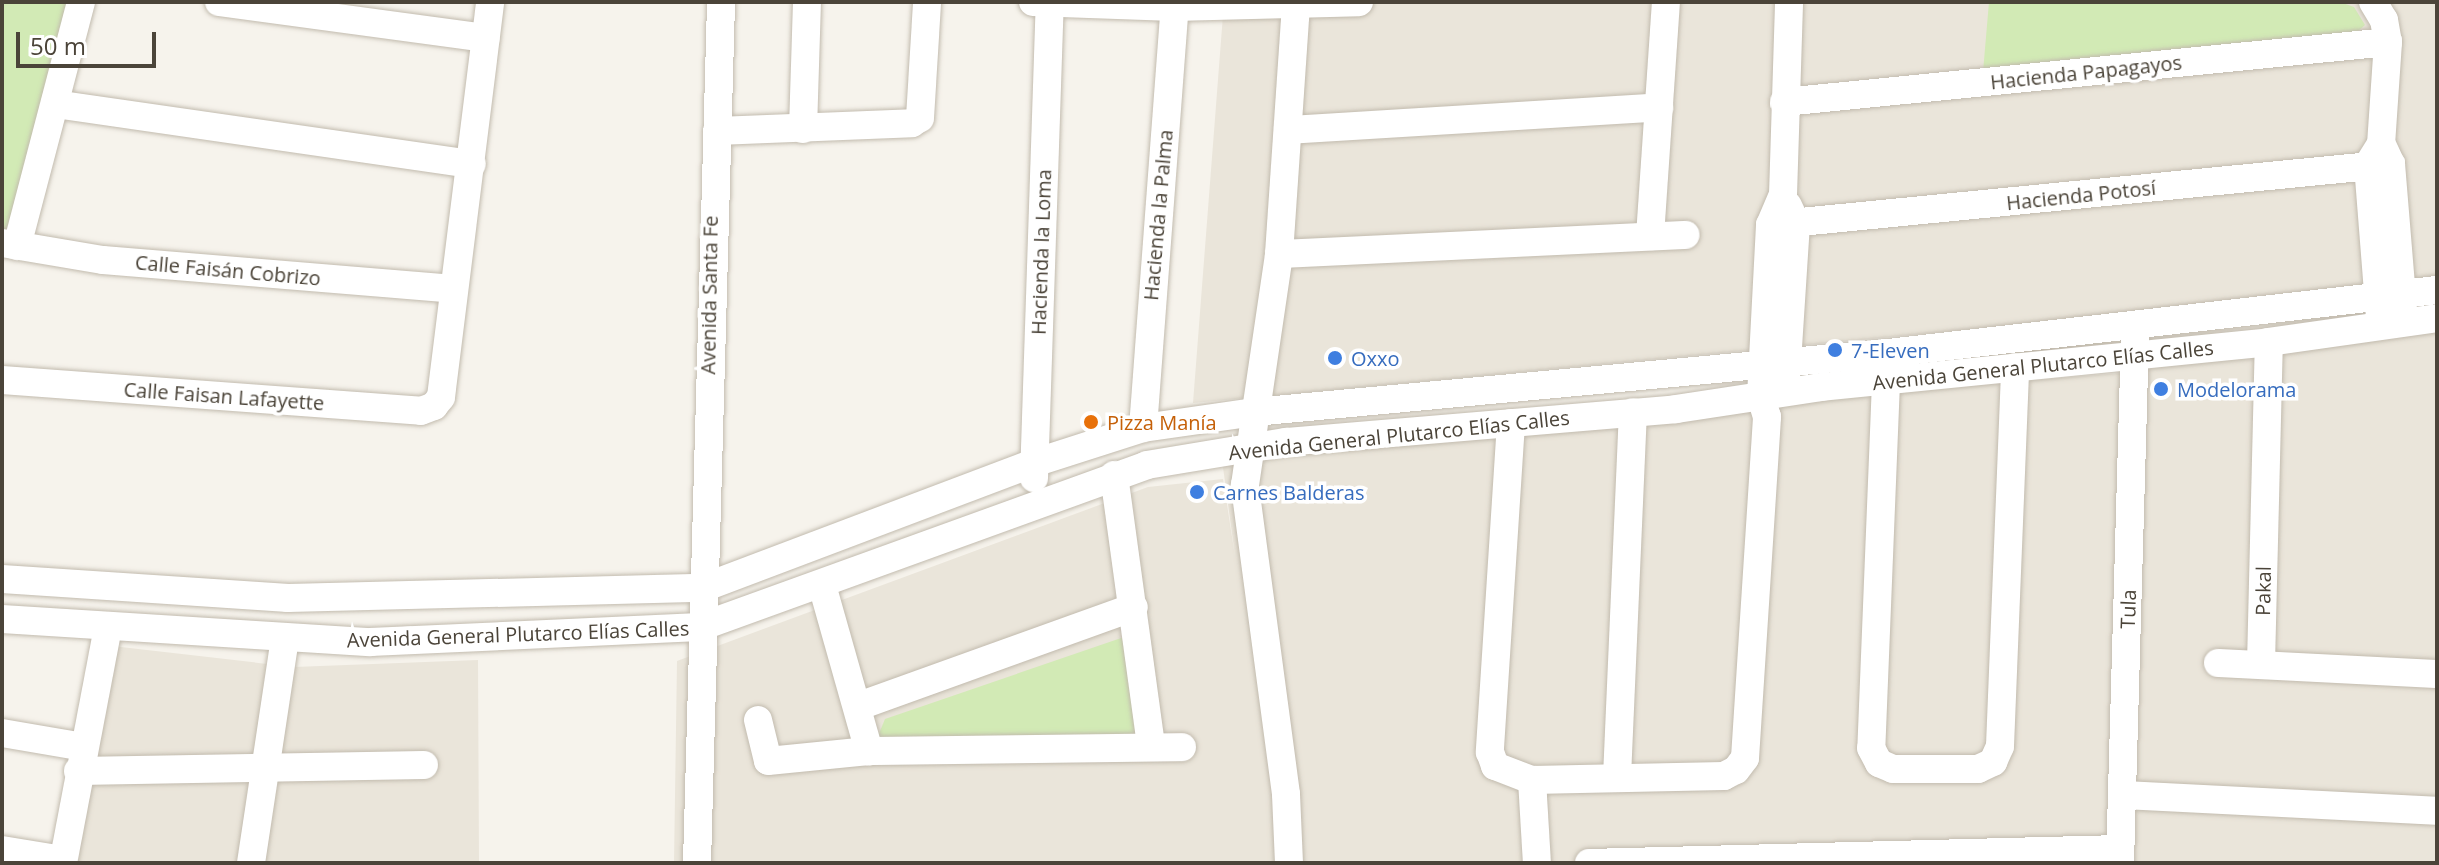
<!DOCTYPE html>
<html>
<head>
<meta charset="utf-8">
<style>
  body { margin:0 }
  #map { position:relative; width:2439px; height:865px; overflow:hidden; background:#f6f3ec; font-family:"Open Sans",sans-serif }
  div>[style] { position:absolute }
  .residential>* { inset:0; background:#eae5da }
  .green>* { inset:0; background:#d2eab5 }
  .roads { filter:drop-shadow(0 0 2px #c2bbae) drop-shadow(0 0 2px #c2bbae) }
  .minor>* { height:28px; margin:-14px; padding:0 14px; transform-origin:14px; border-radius:14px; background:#fff }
  .dots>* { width:22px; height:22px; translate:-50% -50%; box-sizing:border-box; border:4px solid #fff; border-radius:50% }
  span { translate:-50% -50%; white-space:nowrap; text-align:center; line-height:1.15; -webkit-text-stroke:7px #fff; paint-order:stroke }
  .street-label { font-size:20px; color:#4b4439 }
  .shop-label { font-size:20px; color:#366cbe }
  .left { translate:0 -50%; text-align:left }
  .food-label { font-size:20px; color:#c56008 }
  .frame { position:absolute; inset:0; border:4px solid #4b4439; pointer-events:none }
  .scale { position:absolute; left:16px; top:32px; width:140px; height:36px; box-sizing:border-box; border:4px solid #4b4439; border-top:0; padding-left:10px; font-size:24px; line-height:28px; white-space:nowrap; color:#4b4439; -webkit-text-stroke:6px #fff; paint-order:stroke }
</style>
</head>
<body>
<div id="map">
  <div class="residential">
    <i style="clip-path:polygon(1224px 2px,2437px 2px,2437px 285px,1193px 403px)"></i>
    <i style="clip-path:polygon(2437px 322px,2437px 863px,674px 863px,677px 661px,1148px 487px,1223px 479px,1235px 556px,1220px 445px,2122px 373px)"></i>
    <i style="clip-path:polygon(112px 646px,294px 667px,478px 660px,479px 863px,74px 863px)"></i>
  </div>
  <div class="green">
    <i style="clip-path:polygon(2px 2px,81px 2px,55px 104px,2px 243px)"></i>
    <i style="clip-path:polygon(1989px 2px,2340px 2px,2354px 7px,2365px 25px,2351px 37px,1983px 72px)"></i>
    <i style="clip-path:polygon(1127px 636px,1139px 738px,894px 745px,878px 736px,885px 719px)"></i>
  </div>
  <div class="roads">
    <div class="minor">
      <i style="left:219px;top:2px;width:269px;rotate:7.7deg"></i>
      <i style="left:1033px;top:2px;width:141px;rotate:2deg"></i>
      <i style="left:1174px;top:7px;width:185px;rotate:-1.5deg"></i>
      <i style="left:2373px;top:2px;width:21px;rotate:59deg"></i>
      <i style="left:2384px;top:20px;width:22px;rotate:80deg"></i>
      <i style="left:2388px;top:42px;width:102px;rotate:93.9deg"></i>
      <i style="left:2381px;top:144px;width:25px;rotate:122deg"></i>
      <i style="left:2368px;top:165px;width:152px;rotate:85.5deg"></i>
      <i style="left:1784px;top:102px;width:607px;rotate:-5.67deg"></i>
      <i style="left:55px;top:104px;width:421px;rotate:8.2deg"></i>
      <i style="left:803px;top:129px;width:127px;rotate:-88.2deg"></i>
      <i style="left:1288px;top:130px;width:372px;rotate:-3.5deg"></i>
      <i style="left:717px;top:131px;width:195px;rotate:-2.3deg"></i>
      <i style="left:912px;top:123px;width:9px;rotate:-32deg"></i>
      <i style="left:920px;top:118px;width:116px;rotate:-86.5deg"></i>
      <i style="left:2383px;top:147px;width:19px;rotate:65deg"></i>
      <i style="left:2391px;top:164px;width:147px;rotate:85.3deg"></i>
      <i style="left:1770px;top:225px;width:624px;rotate:-5.61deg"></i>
      <i style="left:1650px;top:236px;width:235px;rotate:-86.1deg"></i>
      <i style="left:2px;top:243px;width:102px;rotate:9.6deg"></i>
      <i style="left:103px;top:260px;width:352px;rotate:4.7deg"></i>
      <i style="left:17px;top:246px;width:252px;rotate:-75.3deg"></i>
      <i style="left:1279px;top:254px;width:407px;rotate:-2.7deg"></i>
      <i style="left:1786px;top:378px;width:155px;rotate:-86.3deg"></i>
      <i style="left:1796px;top:223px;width:19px;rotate:-115deg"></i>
      <i style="left:2px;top:380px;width:420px;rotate:4.2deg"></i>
      <i style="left:421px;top:411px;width:14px;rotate:-21deg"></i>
      <i style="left:434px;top:406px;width:11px;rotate:-52deg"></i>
      <i style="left:441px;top:397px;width:398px;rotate:-82.9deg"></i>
      <i style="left:1886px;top:382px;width:366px;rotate:92.3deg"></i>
      <i style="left:1871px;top:748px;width:17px;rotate:62deg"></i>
      <i style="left:1879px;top:763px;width:15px;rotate:23deg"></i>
      <i style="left:1893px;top:769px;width:85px"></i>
      <i style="left:1978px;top:769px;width:17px;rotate:-25deg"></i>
      <i style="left:1993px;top:762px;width:17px;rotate:-66deg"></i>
      <i style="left:2000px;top:746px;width:379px;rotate:-87.7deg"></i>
      <i style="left:1511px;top:423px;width:330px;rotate:93.7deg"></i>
      <i style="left:1490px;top:752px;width:15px;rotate:70deg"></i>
      <i style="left:1495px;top:766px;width:40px;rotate:21deg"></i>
      <i style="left:1532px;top:780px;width:192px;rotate:-1.2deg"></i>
      <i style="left:1724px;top:776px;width:13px;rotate:-27deg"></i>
      <i style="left:1736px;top:770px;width:15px;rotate:-53deg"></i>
      <i style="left:1745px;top:758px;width:342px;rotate:-86.3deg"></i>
      <i style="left:1767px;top:417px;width:21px;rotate:-107deg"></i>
      <i style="left:1761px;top:397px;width:172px;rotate:-87deg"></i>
      <i style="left:1770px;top:225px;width:33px;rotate:-67deg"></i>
      <i style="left:1783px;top:195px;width:193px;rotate:-88.2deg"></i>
      <i style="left:1143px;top:428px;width:427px;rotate:-85.7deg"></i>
      <i style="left:1114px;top:475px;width:273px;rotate:82.2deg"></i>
      <i style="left:1034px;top:478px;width:476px;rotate:-88.1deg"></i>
      <i style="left:2px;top:579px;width:287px;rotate:3.8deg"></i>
      <i style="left:288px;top:598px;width:415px;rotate:-1.4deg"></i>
      <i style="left:703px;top:588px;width:354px;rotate:-20.7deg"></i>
      <i style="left:1034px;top:463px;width:114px;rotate:-17.8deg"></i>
      <i style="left:1143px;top:428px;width:112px;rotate:-8.2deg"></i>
      <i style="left:1254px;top:412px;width:637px;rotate:-5.32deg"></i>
      <i style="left:1888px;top:353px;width:553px;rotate:-6.55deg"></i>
      <i style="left:822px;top:585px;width:173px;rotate:74.2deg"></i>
      <i style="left:2px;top:619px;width:369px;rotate:3.6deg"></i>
      <i style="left:370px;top:642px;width:330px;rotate:-2.6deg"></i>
      <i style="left:700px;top:627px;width:475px;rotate:-19.9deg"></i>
      <i style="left:1147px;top:465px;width:141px;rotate:-9.4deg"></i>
      <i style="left:1286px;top:442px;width:391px;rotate:-4.8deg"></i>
      <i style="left:1676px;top:409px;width:147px;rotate:-8.6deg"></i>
      <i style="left:1821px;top:387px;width:450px;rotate:-5.7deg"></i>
      <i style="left:2269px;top:342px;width:170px;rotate:-8.1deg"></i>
      <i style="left:2218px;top:663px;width:219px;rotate:2.9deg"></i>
      <i style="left:2261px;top:664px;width:322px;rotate:-88.6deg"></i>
      <i style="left:859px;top:706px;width:292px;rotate:-19.8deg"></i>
      <i style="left:758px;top:720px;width:42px;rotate:76.3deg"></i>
      <i style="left:768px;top:761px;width:101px;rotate:-5.7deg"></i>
      <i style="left:869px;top:751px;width:313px;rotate:-0.7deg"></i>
      <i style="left:2px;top:733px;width:83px;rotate:9.7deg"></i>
      <i style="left:78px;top:771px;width:346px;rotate:-1deg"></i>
      <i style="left:1617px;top:777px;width:365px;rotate:-87.5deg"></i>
      <i style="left:1532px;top:780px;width:83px;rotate:86.6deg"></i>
      <i style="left:2123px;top:795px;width:314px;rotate:2.9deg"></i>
      <i style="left:2px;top:850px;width:62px;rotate:9.3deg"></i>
      <i style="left:63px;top:863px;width:240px;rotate:-79.2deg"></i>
      <i style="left:251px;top:863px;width:227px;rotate:-81.4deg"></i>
      <i style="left:697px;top:863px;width:861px;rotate:-88.4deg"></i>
      <i style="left:1289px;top:863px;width:69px;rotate:-92.5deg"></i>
      <i style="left:1286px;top:794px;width:312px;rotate:-97.6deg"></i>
      <i style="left:1245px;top:485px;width:233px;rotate:-81.6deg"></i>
      <i style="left:1279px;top:254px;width:253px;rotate:-86.1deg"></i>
      <i style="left:1589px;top:863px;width:531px;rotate:-1.51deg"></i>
      <i style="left:2120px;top:863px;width:527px;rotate:-88.37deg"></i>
    </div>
  </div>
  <div class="dots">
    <i style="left:1835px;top:350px;background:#3f7fe0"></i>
    <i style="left:1335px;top:358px;background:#3f7fe0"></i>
    <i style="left:2161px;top:389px;background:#3f7fe0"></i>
    <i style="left:1091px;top:422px;background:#e8710a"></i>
    <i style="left:1197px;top:492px;background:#3f7fe0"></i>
  </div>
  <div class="street-label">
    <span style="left:2086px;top:72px;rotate:-6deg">Hacienda Papagayos</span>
    <span style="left:2081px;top:195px;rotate:-6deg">Hacienda Potosí</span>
    <span style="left:1158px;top:215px;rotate:-85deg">Hacienda la Palma</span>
    <span style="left:1041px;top:252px;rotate:-88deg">Hacienda la Loma</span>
    <span style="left:228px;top:270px;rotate:5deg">Calle Faisán Cobrizo</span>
    <span style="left:709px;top:295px;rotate:-89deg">Avenida Santa Fe</span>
    <span style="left:2043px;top:365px;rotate:-6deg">Avenida General Plutarco Elías Calles</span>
    <span style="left:224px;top:396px;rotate:4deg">Calle Faisan Lafayette</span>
    <span style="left:1399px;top:435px;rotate:-6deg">Avenida General Plutarco Elías Calles</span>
    <span style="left:2263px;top:591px;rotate:-89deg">Pakal</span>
    <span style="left:2128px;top:609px;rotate:-88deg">Tula</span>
    <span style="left:518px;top:634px;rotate:-2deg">Avenida General Plutarco Elías Calles</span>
  </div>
  <div class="shop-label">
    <span class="left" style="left:1851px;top:350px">7-Eleven</span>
    <span class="left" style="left:1351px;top:358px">Oxxo</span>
    <span class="left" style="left:2177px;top:389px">Modelorama</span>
    <span class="left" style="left:1213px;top:492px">Carnes Balderas</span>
  </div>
  <div class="food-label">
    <span class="left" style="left:1107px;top:422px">Pizza Manía</span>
  </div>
  <div class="frame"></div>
  <div class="scale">50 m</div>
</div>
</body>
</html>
